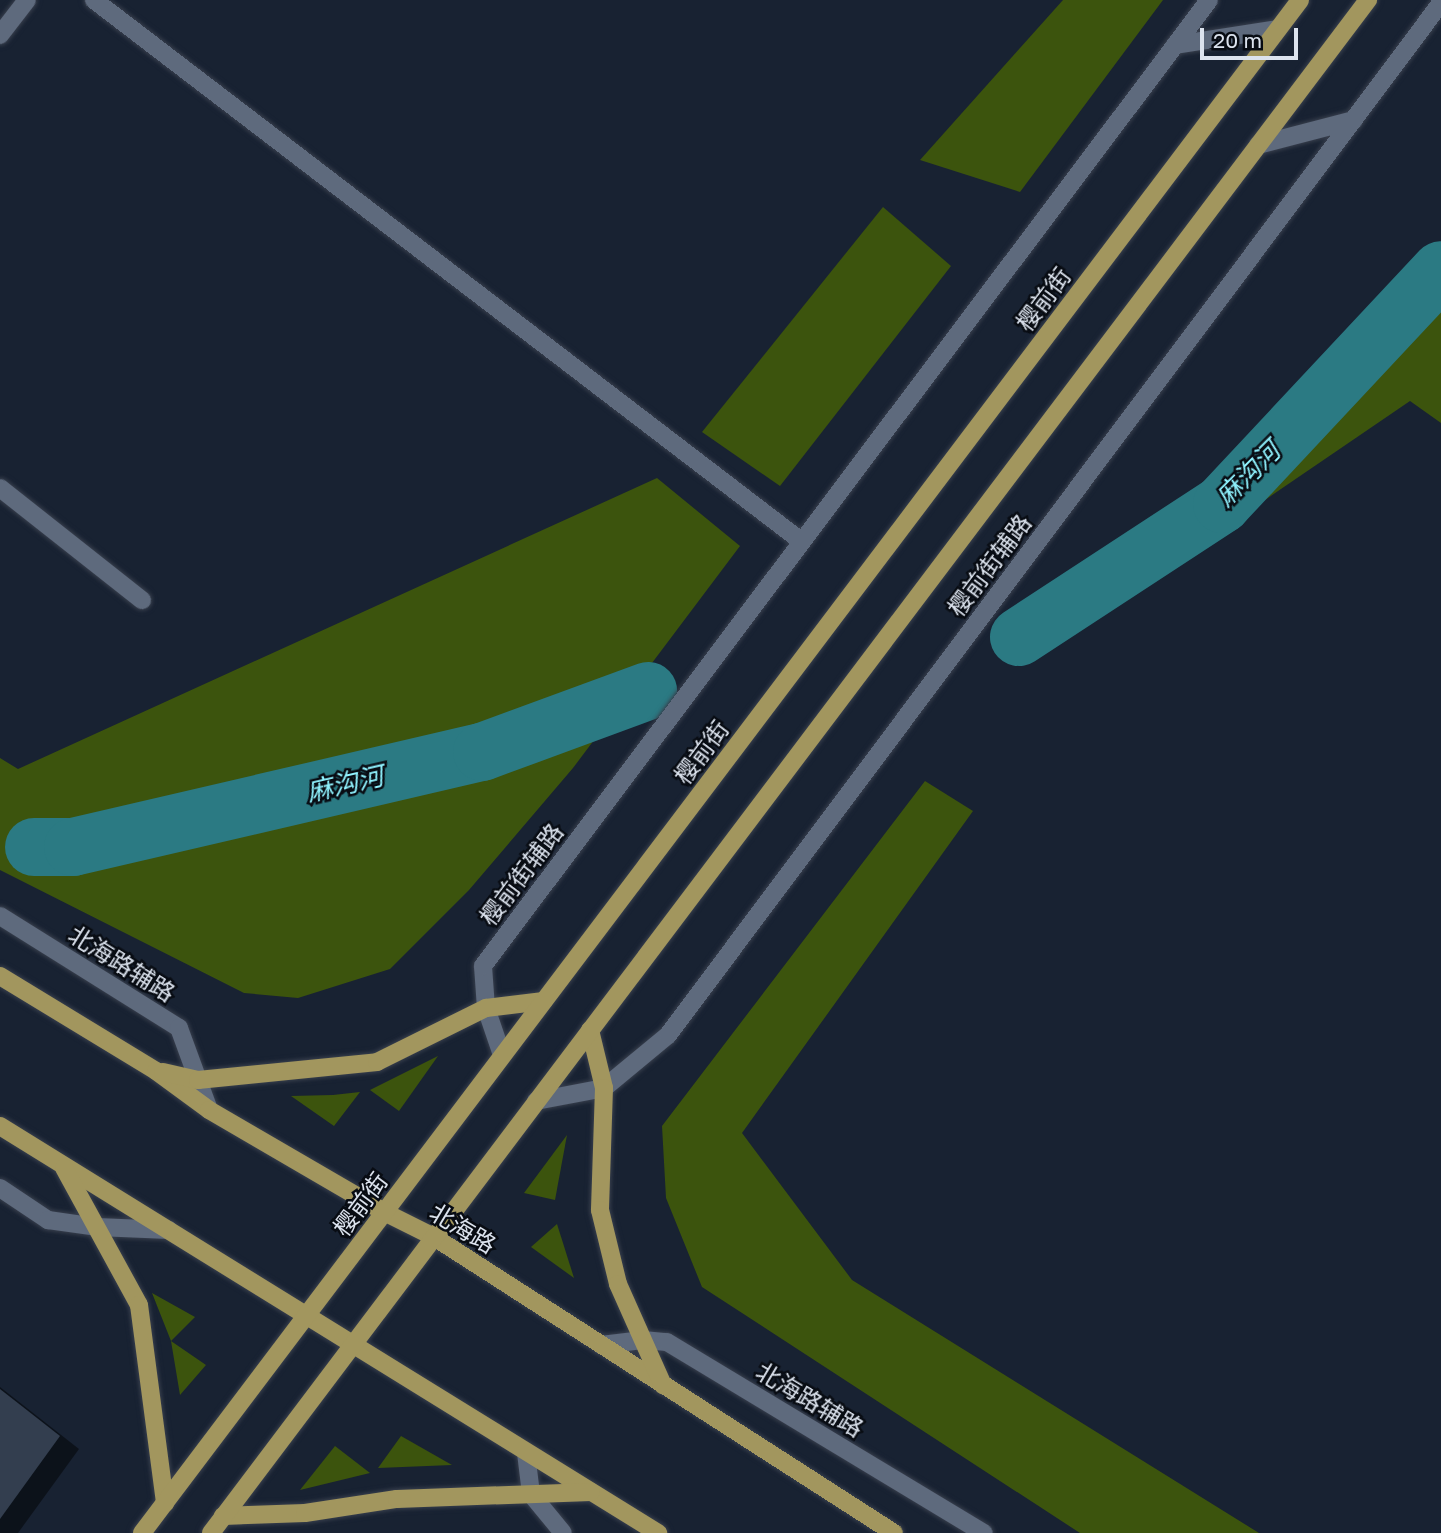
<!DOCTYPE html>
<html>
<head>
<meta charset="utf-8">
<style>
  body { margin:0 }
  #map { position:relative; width:1441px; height:1533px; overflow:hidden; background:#182232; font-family:"Golos Text","Noto Sans SC",sans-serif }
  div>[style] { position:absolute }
  .green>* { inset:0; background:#3c540d }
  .shadow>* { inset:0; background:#0007 }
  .river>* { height:58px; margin:-29px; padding:0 29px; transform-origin:29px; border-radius:29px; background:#2b7a83 }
  .building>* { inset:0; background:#333e4f }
  .roads { filter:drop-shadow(0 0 2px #383f4d) drop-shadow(0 0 2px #383f4d) }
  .minor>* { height:18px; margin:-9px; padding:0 9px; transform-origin:9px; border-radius:9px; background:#5e6a7d }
  .tertiary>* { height:18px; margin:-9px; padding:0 9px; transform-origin:9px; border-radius:9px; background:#5e6a7d }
  .primary>* { height:18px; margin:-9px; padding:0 9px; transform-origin:9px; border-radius:9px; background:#a2965e }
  span { translate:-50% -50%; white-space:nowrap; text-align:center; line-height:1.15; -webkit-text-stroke:5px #080c13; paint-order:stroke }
  .street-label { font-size:24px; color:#dce3ee }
  .water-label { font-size:26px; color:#90f3ff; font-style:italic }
  .scale { position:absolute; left:1200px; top:28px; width:98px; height:32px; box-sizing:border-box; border:4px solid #dce3ee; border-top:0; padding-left:9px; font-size:21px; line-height:24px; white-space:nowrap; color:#dce3ee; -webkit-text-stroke:5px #080c13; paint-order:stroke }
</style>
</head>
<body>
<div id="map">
  <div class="green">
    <i style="clip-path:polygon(1063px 0,1163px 0,1020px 192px,920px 160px)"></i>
    <i style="clip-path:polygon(883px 207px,951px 266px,780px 486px,702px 432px)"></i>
    <i style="clip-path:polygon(1441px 269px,1441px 423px,1410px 401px,1076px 629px)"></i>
    <i style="clip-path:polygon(657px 478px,740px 546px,573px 768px,469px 890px,390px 969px,298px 998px,244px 993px,0 870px,0 758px,18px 769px)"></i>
    <i style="clip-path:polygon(925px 781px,973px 811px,742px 1133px,852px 1280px,1259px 1533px,1080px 1533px,702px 1287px,666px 1198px,662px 1126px)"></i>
    <i style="clip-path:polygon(438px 1056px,399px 1111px,370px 1090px)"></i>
    <i style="clip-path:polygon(360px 1092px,334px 1126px,291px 1096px,333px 1095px)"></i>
    <i style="clip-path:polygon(567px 1135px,555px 1200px,524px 1193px)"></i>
    <i style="clip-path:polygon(557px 1224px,574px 1278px,531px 1247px)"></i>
    <i style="clip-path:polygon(152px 1293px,195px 1317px,171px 1341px,206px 1365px,180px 1395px,171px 1341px)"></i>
    <i style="clip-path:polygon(401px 1436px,452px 1465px,378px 1468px)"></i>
    <i style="clip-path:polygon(335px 1446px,370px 1473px,300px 1490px)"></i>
  </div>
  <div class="shadow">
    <i style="clip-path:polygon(0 1387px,79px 1449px,18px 1533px,0 1533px)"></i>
  </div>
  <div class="river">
    <i style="left:1019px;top:637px;width:243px;rotate:-33.2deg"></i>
    <i style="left:1222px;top:504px;width:320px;rotate:-46.9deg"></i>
    <i style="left:34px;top:847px;width:39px"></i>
    <i style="left:73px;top:847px;width:420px;rotate:-13.1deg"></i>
    <i style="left:482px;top:752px;width:177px;rotate:-20.2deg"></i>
  </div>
  <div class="building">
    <i style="clip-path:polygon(0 1389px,60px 1436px,0 1519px)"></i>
  </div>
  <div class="roads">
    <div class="minor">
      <i style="left:94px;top:0;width:890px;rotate:37.42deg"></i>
      <i style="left:0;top:35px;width:44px;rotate:-52.4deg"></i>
      <i style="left:0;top:488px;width:181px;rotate:38.3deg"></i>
    </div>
    <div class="tertiary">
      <i style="left:1175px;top:45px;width:104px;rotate:-8.8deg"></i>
      <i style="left:1258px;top:145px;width:99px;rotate:-14.6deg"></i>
      <i style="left:0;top:916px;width:211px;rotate:32deg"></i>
      <i style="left:179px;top:1028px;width:87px;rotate:69.9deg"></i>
      <i style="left:502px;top:1055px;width:50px;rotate:-108.8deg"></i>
      <i style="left:486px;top:1008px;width:42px;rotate:-94.1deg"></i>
      <i style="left:483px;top:966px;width:1208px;rotate:-53.07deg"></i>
      <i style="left:536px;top:1101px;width:69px;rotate:-10.8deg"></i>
      <i style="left:604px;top:1088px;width:83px;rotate:-39.6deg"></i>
      <i style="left:668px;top:1035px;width:1289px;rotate:-53.17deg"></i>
      <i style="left:0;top:1188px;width:58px;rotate:33.7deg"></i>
      <i style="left:48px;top:1220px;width:49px;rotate:8.1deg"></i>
      <i style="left:97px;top:1227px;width:72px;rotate:2.4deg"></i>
      <i style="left:601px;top:1345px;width:42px;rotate:-6.8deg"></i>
      <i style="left:643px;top:1340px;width:24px;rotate:5deg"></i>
      <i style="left:667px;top:1342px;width:370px;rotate:31.1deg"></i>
      <i style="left:526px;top:1453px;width:41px;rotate:83deg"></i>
      <i style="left:531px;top:1494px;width:50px;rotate:50.6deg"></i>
    </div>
    <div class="primary">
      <i style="left:0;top:976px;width:183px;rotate:31.3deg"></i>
      <i style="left:156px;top:1071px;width:66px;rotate:36.3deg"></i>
      <i style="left:209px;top:1110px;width:203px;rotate:30.2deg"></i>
      <i style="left:384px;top:1212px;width:56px;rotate:26.6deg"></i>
      <i style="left:434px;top:1237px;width:547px;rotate:32.76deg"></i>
      <i style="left:590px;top:1030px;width:60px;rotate:76.4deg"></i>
      <i style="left:604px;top:1088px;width:122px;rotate:91.9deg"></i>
      <i style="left:600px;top:1210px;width:76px;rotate:76.3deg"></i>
      <i style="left:618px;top:1284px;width:111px;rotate:66deg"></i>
      <i style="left:163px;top:1072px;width:36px;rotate:13deg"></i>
      <i style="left:198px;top:1080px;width:180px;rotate:-5.7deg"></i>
      <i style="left:377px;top:1062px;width:122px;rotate:-26.4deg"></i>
      <i style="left:486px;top:1008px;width:58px;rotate:-6.9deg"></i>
      <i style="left:0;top:1126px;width:774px;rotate:31.74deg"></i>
      <i style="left:64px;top:1168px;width:156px;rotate:61.3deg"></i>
      <i style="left:139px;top:1305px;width:200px;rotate:82.5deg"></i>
      <i style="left:223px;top:1516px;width:82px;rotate:-2.1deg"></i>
      <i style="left:305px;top:1513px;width:93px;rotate:-8.7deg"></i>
      <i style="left:397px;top:1499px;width:194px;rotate:-2.1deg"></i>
      <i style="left:142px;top:1533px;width:1921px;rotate:-52.93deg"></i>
      <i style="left:211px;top:1533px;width:1921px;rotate:-52.96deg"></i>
    </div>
  </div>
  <div class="street-label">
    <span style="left:1043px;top:299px;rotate:-53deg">樱前街</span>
    <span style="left:989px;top:565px;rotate:-53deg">樱前街辅路</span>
    <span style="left:701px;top:752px;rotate:-53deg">樱前街</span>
    <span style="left:521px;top:874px;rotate:-53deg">樱前街辅路</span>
    <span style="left:122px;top:963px;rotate:32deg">北海路辅路</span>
    <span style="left:360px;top:1204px;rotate:-53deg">樱前街</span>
    <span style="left:463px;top:1228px;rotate:31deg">北海路</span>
    <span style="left:810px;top:1399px;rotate:31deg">北海路辅路</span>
  </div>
  <div class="water-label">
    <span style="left:1248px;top:474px;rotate:-45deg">麻沟河</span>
    <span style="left:345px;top:784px;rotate:-13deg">麻沟河</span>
  </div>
  <div class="scale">20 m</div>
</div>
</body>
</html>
